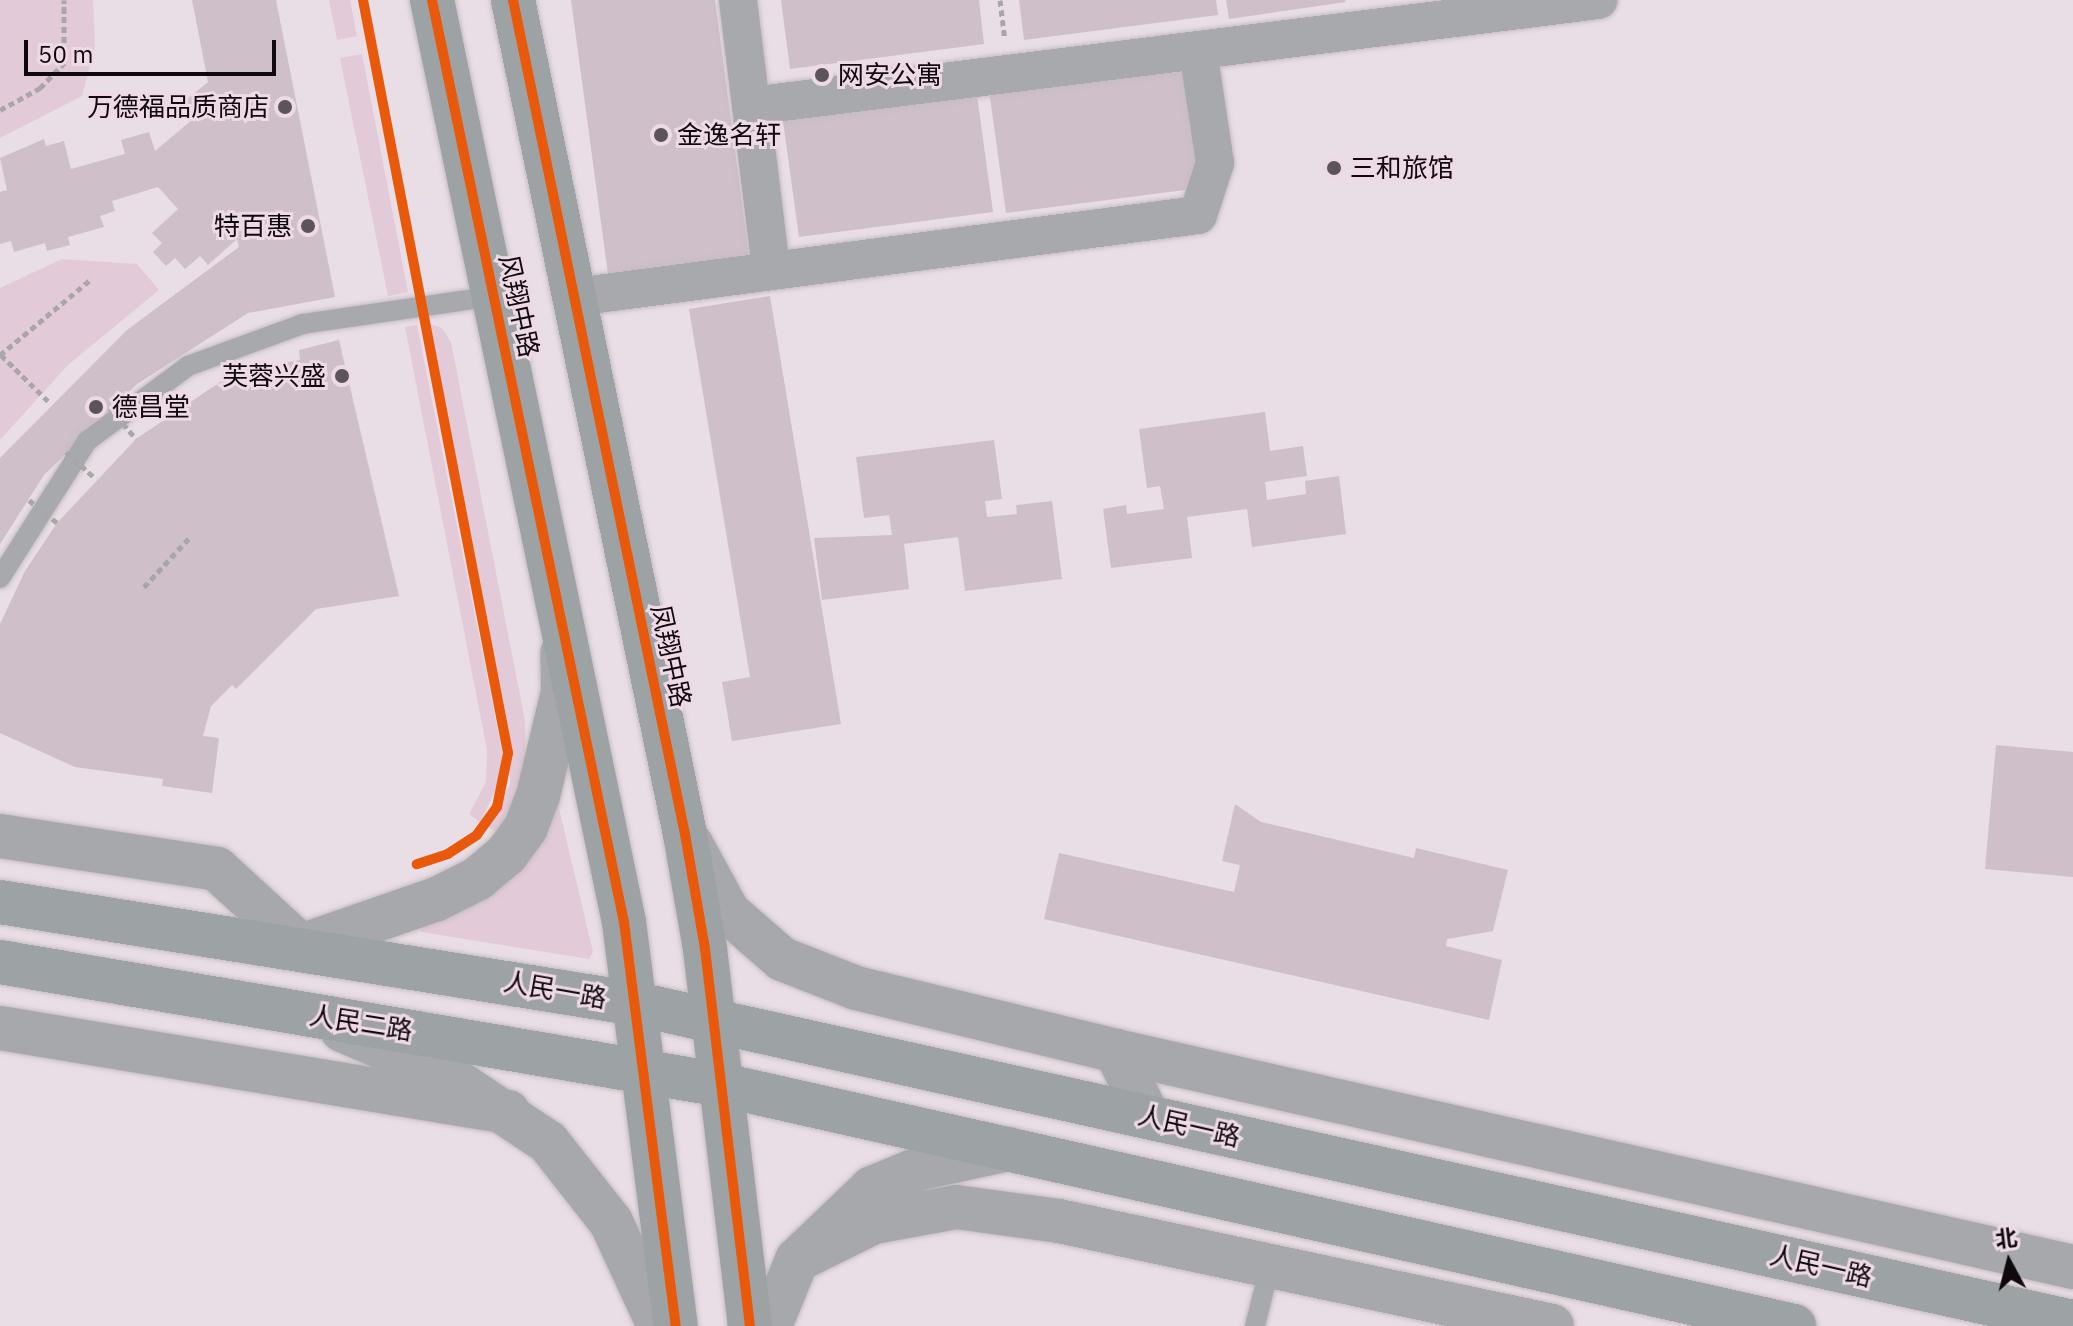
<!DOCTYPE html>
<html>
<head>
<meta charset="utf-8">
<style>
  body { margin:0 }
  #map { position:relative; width:2073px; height:1326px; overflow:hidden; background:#e9dee5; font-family:"IBM Plex Sans","Noto Sans SC",sans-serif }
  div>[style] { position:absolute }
  .green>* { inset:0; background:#e2cad9 }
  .building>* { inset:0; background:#cebfc8 }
  .path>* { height:5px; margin-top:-2.5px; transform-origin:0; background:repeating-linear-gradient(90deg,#a8a6a9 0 6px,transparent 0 10px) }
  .roads { filter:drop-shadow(0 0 2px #c5bdc2) drop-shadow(0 0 2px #c5bdc2) }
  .lane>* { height:20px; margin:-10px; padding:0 10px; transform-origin:10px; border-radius:10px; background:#a7a9ad }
  .street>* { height:38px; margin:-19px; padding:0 19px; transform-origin:19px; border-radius:19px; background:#a7a9ad }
  .secondary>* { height:44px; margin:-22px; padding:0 22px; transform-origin:22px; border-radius:22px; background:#a7a8ac }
  .primary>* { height:44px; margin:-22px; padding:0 22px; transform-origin:22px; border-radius:22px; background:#9da2a4 }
  .path-bridge>* { height:5px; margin-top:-2.5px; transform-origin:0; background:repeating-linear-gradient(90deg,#a8a6a9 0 6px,transparent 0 10px) }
  .cycleway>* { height:10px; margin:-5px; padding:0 5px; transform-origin:5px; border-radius:5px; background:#e8590c }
  .dots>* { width:22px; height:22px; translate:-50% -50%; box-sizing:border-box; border:4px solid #eed9e6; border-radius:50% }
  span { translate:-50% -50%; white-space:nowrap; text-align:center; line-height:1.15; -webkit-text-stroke:6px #eed9e6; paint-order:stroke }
  .poi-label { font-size:26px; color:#0f090d }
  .left { translate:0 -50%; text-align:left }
  .right { translate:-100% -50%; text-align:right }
  .street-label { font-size:26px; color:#0f090d }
  .north { position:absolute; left:1969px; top:1222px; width:80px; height:80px; -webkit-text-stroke:6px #eed9e6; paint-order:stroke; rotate:353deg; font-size:22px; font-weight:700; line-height:32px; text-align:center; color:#0f090d }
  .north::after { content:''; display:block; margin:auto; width:28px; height:36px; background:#0f090d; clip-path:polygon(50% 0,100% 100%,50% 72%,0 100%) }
  .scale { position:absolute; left:24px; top:40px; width:252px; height:36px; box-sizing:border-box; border:4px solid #0f090d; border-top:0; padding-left:10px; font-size:24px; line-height:28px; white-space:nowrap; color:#0f090d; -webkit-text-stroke:6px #eed9e6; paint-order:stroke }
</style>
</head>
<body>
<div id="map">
  <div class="green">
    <i style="clip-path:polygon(0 0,93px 0,95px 46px,82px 96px,0 138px)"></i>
    <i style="clip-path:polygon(329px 0,350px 0,357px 36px,337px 40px)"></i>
    <i style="clip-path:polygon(362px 54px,408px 292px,388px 296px,340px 58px)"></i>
    <i style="clip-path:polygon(62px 259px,137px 264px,159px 290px,68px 365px,0 440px,0 288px)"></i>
    <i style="clip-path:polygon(427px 323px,442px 328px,451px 342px,525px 721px,526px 784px,501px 835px,488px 827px,510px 785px,508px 725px)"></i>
    <i style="clip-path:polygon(417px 325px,502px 751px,501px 779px,480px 822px,469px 814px,486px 782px,487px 750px,405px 327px)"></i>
    <i style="clip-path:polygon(557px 800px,593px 952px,589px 959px,421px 932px,419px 924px)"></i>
  </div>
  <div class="building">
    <i style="clip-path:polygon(192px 0,276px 0,335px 297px,248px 313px,137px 384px,44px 475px,0 544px,0 458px,127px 330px,239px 247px,237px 239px,208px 265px,200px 256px,185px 269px,175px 258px,166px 266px,153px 252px,162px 243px,152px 233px,178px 209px,158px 187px,112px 201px,115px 211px,100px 216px,104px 227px,68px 237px,70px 245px,47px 251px,45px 243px,14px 252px,11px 241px,0 244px,0 192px,7px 190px,0 158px,44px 139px,46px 146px,64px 141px,71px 169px,125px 154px,121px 140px,149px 132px,155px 151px,193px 119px,180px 105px,208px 82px)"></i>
    <i style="clip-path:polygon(571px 0,715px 0,751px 270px,610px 289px)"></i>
    <i style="clip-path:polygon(781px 0,979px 0,984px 44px,790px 69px)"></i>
    <i style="clip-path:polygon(1019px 0,1216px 0,1218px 15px,1024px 40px)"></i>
    <i style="clip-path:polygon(1226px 0,1345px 0,1346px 2px,1229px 19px)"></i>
    <i style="clip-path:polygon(1183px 64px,1200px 188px,1006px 213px,989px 90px)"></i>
    <i style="clip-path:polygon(976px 88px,993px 212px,799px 237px,782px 114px)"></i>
    <i style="clip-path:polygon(770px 296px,841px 724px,732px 741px,722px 682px,750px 677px,689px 309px)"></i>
    <i style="clip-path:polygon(339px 340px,399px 596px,316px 609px,236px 689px,232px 685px,211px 706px,203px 736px,219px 738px,212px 793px,162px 786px,163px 779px,75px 767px,0 733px,0 624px,25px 571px,57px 523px,136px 439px,220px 382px,258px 367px,300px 360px,299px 350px)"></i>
    <i style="clip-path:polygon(1265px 412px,1270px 451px,1303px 446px,1307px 476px,1265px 482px,1267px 500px,1306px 494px,1305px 481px,1339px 476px,1346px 534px,1252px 547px,1247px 509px,1187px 517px,1192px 558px,1111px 568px,1103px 509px,1126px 505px,1127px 514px,1164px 509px,1160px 486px,1147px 488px,1139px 429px)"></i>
    <i style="clip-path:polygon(994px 440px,1002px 499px,985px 501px,987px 517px,1017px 514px,1016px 505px,1052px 501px,1062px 579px,965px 591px,958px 537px,904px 544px,909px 589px,822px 600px,814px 538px,892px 535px,889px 515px,864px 518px,856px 457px)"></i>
    <i style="clip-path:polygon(1996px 745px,2073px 752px,2073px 877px,1985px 869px)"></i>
    <i style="clip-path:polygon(1235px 804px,1261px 822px,1414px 858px,1416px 848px,1508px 870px,1493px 931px,1447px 939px,1446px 946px,1502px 960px,1489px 1020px,1044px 919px,1059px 853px,1234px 892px,1240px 865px,1222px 861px)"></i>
  </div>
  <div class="path">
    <i style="left:1000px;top:0;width:39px;rotate:83deg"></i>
    <i style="left:0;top:110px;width:46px;rotate:-28.8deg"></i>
    <i style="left:40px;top:88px;width:35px;rotate:-46deg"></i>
    <i style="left:64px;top:63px;width:63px;rotate:-90deg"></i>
    <i style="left:0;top:355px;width:117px;rotate:-39.8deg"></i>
    <i style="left:1px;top:355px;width:69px;rotate:44.4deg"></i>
    <i style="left:144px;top:587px;width:68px;rotate:-47.4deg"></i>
  </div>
  <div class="roads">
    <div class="lane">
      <i style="left:0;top:578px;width:162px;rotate:-57.6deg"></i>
      <i style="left:87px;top:441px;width:126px;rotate:-36.6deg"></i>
      <i style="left:188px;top:366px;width:122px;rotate:-20.1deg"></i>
      <i style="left:303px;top:324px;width:193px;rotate:-8.3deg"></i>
      <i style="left:1255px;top:1326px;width:62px;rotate:-76deg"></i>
    </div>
    <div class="street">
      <i style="left:738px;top:0;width:270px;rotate:83deg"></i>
      <i style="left:751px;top:106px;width:854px;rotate:-7.13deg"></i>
      <i style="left:575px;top:297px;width:628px;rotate:-7.5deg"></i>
      <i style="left:1198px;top:215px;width:55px;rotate:-71.9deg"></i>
      <i style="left:1215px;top:163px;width:113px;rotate:-98.6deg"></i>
    </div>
    <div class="secondary">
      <i style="left:0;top:836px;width:219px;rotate:8.6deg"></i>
      <i style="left:217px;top:869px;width:114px;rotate:42.5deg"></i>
      <i style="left:301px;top:946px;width:144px;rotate:-19.1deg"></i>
      <i style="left:437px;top:899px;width:45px;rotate:-26.6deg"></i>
      <i style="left:477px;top:879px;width:38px;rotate:-40deg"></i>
      <i style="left:506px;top:855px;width:34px;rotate:-54deg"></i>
      <i style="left:526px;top:827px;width:33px;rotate:-69deg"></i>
      <i style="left:538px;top:796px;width:107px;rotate:-76.5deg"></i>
      <i style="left:563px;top:692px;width:39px;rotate:-91deg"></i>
      <i style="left:691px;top:844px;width:77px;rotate:61.4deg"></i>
      <i style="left:728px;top:912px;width:72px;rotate:41deg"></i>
      <i style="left:782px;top:959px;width:79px;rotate:21.4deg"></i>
      <i style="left:856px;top:988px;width:268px;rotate:13.6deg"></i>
      <i style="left:1116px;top:1051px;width:73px;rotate:64.1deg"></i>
      <i style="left:0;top:1028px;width:515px;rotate:9.39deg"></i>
      <i style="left:342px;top:1030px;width:114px;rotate:23.2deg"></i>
      <i style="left:447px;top:1075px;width:121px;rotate:33.6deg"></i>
      <i style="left:548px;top:1142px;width:102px;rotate:51.8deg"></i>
      <i style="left:611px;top:1222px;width:115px;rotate:65.2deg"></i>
      <i style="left:1116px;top:1051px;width:981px;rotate:12.72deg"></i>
      <i style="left:797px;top:1260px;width:86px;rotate:-26.3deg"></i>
      <i style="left:874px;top:1222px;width:83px;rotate:-10.4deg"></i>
      <i style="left:956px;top:1207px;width:104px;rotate:7.7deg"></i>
      <i style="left:1059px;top:1221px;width:504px;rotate:12.02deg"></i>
      <i style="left:770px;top:1326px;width:71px;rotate:-67.8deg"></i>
      <i style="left:797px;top:1260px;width:104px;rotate:-43.8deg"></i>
      <i style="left:872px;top:1188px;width:53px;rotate:-22.2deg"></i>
      <i style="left:921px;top:1168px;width:90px;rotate:-12.2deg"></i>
    </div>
    <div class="primary">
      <i style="left:432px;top:0;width:942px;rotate:78.24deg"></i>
      <i style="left:624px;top:922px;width:407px;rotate:82.7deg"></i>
      <i style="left:513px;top:0;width:852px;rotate:78.35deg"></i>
      <i style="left:685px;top:834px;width:117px;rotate:80.1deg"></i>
      <i style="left:705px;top:949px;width:380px;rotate:83.2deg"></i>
      <i style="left:0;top:902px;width:645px;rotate:9.1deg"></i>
      <i style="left:637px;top:1004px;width:1471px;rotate:12.49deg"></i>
      <i style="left:0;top:962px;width:732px;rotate:9.67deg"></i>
      <i style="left:722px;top:1085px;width:1099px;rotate:12.67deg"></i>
    </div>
  </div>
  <div class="path-bridge">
    <i style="left:110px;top:408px;width:40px;rotate:50deg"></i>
    <i style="left:66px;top:452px;width:40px;rotate:42deg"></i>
    <i style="left:29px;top:500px;width:36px;rotate:39deg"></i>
  </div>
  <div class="cycleway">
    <i style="left:363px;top:0;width:767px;rotate:79.1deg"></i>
    <i style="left:508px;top:753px;width:55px;rotate:101.5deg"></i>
    <i style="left:497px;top:807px;width:34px;rotate:126deg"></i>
    <i style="left:477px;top:835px;width:35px;rotate:147deg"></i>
    <i style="left:448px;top:854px;width:33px;rotate:162deg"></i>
    <i style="left:432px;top:0;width:942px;rotate:78.24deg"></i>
    <i style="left:624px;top:922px;width:407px;rotate:82.7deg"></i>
    <i style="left:513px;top:0;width:852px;rotate:78.35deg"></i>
    <i style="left:685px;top:834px;width:117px;rotate:80.1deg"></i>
    <i style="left:705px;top:949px;width:380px;rotate:83.2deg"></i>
  </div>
  <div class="dots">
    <i style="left:822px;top:75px;background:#5b5459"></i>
    <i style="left:285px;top:107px;background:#5b5459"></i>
    <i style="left:661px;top:135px;background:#5b5459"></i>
    <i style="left:1334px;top:168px;background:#5b5459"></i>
    <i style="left:308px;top:226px;background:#5b5459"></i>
    <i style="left:342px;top:376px;background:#5b5459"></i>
    <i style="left:96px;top:407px;background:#5b5459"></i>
  </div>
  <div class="poi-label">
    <span class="left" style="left:838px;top:75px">网安公寓</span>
    <span class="right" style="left:269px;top:107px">万德福品质商店</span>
    <span class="left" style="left:677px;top:135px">金逸名轩</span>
    <span class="left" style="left:1350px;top:168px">三和旅馆</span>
    <span class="right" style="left:292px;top:226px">特百惠</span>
    <span class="right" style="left:326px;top:376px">芙蓉兴盛</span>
    <span class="left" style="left:112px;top:407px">德昌堂</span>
  </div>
  <div class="street-label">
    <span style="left:519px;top:306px;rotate:78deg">风翔中路</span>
    <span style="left:671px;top:656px;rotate:78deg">凤翔中路</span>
    <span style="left:555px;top:990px;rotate:10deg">人民一路</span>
    <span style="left:361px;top:1023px;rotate:9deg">人民二路</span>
    <span style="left:1189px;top:1126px;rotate:13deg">人民一路</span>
    <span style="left:1821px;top:1266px;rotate:13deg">人民一路</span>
  </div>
  <div class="north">北</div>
  <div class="scale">50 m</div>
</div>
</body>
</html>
